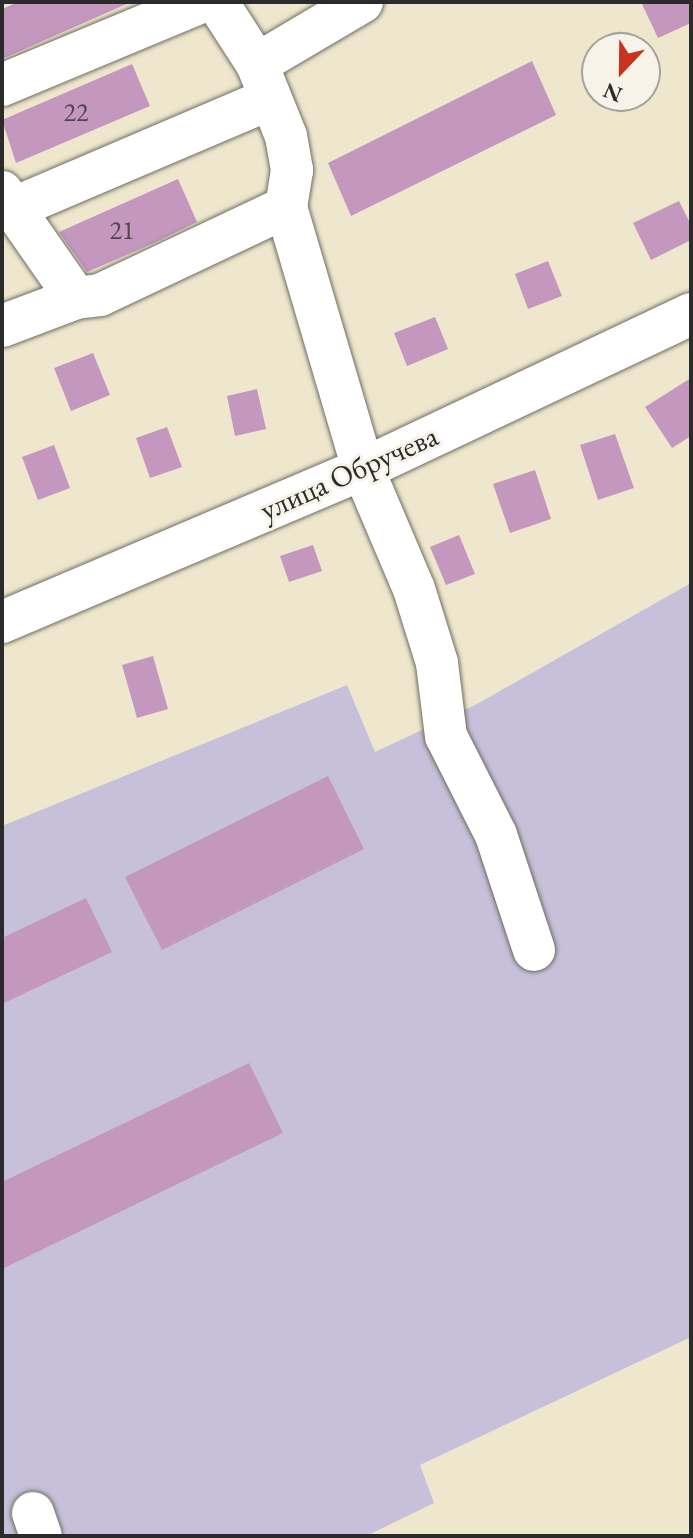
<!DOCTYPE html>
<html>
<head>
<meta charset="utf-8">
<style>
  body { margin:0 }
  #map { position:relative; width:693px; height:1538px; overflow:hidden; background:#efe7cd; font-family:"EB Garamond",serif }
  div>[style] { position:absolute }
  .industrial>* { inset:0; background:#c6c0da }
  .building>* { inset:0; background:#c497bf }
  .roads { filter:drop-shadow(0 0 2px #706d64) drop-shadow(0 0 2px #706d64) }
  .minor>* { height:42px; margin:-21px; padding:0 21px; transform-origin:21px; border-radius:21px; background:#fff }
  span { translate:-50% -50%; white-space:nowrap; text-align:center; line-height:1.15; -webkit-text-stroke:6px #f7f3e8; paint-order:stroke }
  .number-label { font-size:26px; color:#514650 }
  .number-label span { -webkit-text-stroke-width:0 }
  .street-label { font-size:30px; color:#2b2b2b }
  .frame { position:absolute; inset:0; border:4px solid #2b2b2b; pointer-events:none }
  .north { position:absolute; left:581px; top:32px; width:80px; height:80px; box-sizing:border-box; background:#f7f3e8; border:2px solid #a5a39c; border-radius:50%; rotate:202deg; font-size:22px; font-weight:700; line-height:32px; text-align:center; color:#2b2b2b }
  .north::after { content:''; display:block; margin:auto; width:28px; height:36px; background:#c8321e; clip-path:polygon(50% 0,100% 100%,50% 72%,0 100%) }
</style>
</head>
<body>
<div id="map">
  <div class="industrial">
    <i style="clip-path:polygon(691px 583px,691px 1337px,420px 1465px,434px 1503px,366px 1536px,2px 1536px,2px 826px,347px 685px,375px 752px,477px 704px)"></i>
  </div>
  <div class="building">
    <i style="clip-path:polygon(18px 2px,131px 2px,2px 59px,2px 9px)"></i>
    <i style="clip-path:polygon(641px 2px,691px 2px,691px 23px,658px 38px)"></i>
    <i style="clip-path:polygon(532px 61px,556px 115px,351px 216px,328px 163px)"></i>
    <i style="clip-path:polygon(132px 64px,150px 106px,16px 163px,2px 120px)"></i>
    <i style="clip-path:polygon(178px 179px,197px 222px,154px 243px,87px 272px,59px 232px)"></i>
    <i style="clip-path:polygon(679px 201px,691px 225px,691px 240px,651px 260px,633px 223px)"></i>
    <i style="clip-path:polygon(548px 261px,562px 296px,528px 309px,515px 274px)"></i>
    <i style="clip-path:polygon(435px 317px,448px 349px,407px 366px,394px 333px)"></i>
    <i style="clip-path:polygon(93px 353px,110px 395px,71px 411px,54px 368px)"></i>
    <i style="clip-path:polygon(691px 378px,691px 436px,672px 448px,645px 407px)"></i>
    <i style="clip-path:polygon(257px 389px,266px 429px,235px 436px,227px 396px)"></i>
    <i style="clip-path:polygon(167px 427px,182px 467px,150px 478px,136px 438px)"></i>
    <i style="clip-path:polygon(615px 434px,634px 488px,598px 500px,580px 445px)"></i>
    <i style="clip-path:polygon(54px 445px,70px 488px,38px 500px,22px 457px)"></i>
    <i style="clip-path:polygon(535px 470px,551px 519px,510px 533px,493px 484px)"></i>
    <i style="clip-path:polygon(459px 535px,475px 574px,446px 585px,430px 547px)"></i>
    <i style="clip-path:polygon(313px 545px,322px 571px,289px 582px,280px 556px)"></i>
    <i style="clip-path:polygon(153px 656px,168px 709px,137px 718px,122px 665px)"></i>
    <i style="clip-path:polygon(328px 776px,364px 849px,162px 950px,125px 877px)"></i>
    <i style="clip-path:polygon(86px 898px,112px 952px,2px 1004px,2px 938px)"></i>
    <i style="clip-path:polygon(249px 1063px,283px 1133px,2px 1269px,2px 1182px)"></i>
  </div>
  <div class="roads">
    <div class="minor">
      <i style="left:217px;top:2px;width:74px;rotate:57.2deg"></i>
      <i style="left:257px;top:64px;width:78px;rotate:68.1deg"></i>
      <i style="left:286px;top:136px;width:35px;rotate:80deg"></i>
      <i style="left:292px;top:170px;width:37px;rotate:99deg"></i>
      <i style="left:286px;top:207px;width:273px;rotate:73.6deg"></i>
      <i style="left:363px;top:469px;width:130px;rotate:67deg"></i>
      <i style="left:414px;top:589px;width:77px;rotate:72.7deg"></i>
      <i style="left:437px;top:663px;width:74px;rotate:83deg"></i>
      <i style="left:446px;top:736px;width:111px;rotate:63.2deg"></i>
      <i style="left:496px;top:835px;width:121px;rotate:71.7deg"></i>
      <i style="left:257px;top:64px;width:122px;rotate:-30.6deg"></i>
      <i style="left:2px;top:85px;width:216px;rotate:-22.6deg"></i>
      <i style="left:2px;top:192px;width:129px;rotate:55.1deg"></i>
      <i style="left:14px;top:208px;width:277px;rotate:-23.1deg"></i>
      <i style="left:2px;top:326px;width:79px;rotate:-20.7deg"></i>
      <i style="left:76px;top:298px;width:24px;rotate:-7deg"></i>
      <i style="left:100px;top:295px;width:206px;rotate:-25.3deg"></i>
      <i style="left:2px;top:622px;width:392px;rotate:-23deg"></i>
      <i style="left:363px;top:469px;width:363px;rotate:-25.3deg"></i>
      <i style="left:33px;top:1513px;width:24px;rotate:71deg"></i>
    </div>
  </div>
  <div class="number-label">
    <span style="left:76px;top:113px">22</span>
    <span style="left:122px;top:231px">21</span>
  </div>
  <div class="street-label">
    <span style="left:349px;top:473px;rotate:-24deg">улица Обручева</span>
  </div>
  <div class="frame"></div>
  <div class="north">N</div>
</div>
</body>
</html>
